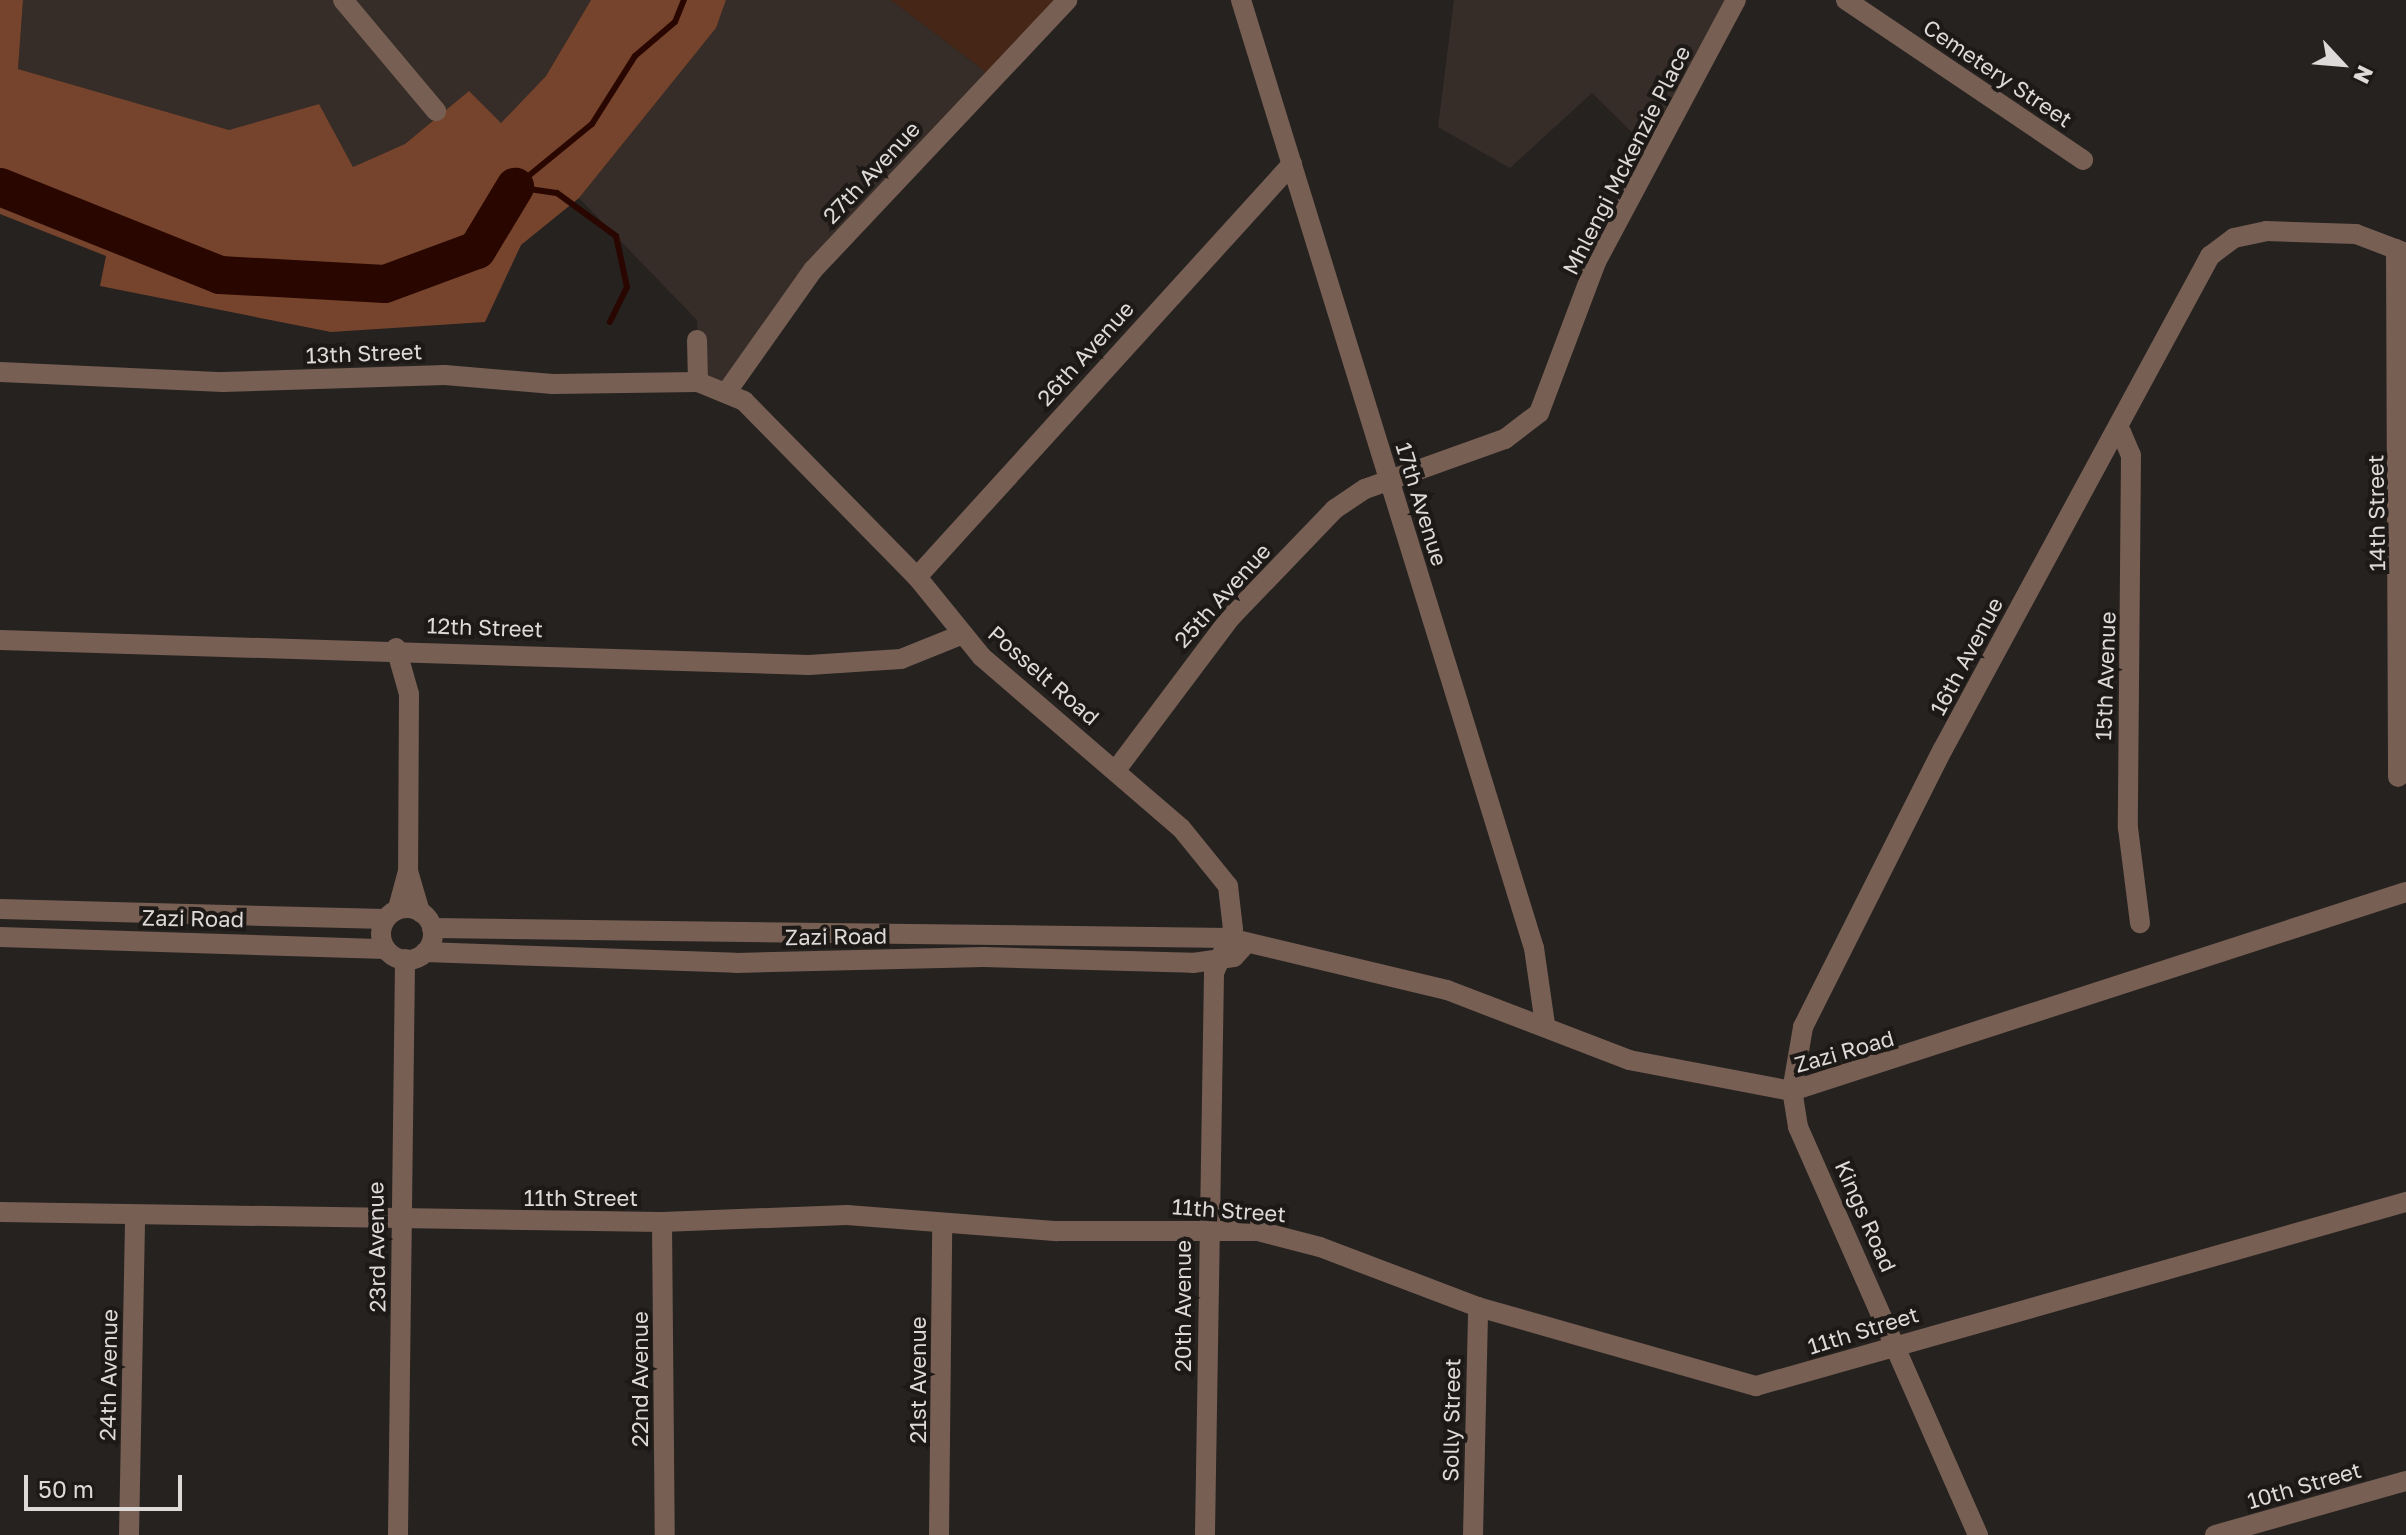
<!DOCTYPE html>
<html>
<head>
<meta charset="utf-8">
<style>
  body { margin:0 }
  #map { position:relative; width:2406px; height:1535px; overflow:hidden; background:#262220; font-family:"Golos Text",sans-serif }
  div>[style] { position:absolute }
  .built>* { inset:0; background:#362d29 }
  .green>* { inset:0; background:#462717 }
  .forest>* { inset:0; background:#76442c }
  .stream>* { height:6px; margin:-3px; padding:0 3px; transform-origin:3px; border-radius:3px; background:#290700 }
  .river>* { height:38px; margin:-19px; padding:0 19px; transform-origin:19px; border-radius:19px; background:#290700 }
  .minor>* { height:20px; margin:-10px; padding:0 10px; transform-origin:10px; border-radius:10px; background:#775f54 }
  .tertiary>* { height:20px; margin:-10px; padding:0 10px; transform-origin:10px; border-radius:10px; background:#775f54 }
  .tertiary>.ring { margin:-10px; padding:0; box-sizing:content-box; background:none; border:20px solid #775f54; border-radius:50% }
  span { translate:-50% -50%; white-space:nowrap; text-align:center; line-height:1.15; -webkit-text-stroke:8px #1c1917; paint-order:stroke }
  .street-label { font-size:22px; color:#dddad9 }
  .north { position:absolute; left:2302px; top:24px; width:80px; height:80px; -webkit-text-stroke:6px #1c1917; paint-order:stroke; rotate:116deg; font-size:22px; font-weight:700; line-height:32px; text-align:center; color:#dddad9 }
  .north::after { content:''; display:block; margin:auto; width:28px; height:36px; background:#dddad9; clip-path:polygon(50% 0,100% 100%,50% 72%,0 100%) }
  .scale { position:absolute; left:24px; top:1475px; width:158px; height:36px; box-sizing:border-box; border:4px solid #dddad9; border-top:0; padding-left:10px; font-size:24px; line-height:28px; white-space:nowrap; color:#dddad9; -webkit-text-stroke:6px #1c1917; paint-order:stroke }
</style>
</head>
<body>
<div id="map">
  <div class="built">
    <i style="clip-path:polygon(23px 0,591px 0,546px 76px,501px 123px,469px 91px,405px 144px,353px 167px,319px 104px,229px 130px,18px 69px)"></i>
    <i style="clip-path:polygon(726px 0,891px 0,990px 75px,812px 270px,728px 389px,698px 382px,697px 320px,579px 198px,716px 28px)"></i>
    <i style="clip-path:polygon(1454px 0,1733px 0,1654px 154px,1592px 93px,1510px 168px,1438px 127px)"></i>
  </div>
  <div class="green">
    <i style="clip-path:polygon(891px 0,1064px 0,990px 75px)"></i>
  </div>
  <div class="forest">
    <i style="clip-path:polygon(0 0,23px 0,18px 69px,229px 130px,319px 104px,353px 167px,405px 144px,469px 91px,501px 123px,546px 76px,591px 0,726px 0,716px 28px,579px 198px,521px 245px,485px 322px,331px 332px,100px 286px,106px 256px,0 214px)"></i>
  </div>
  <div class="stream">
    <i style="left:515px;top:187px;width:99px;rotate:-39.3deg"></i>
    <i style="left:592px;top:124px;width:80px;rotate:-57.7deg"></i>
    <i style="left:635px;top:56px;width:52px;rotate:-40.4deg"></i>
    <i style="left:675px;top:22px;width:24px;rotate:-68deg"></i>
    <i style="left:515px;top:187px;width:42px;rotate:8.1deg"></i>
    <i style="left:557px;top:193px;width:73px;rotate:36.1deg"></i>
    <i style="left:616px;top:236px;width:52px;rotate:77.8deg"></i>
    <i style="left:627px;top:287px;width:39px;rotate:116deg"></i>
  </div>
  <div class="river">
    <i style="left:0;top:187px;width:237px;rotate:21.8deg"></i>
    <i style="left:220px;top:275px;width:165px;rotate:3.1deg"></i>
    <i style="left:385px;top:284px;width:98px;rotate:-20.3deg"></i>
    <i style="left:477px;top:250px;width:74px;rotate:-58.9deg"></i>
  </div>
  <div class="minor">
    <i style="left:343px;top:0;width:145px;rotate:50deg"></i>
    <i style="left:1241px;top:0;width:992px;rotate:72.83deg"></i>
    <i style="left:1534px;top:948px;width:77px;rotate:81.8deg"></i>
    <i style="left:1846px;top:0;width:286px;rotate:34deg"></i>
    <i style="left:2396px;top:249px;width:528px;rotate:89.78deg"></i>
    <i style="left:697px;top:340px;width:42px;rotate:88.6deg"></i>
    <i style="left:0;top:372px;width:223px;rotate:2.6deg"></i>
    <i style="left:223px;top:382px;width:222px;rotate:-1.8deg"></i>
    <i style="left:445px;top:375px;width:108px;rotate:4.8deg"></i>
    <i style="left:553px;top:384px;width:145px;rotate:-0.8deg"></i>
    <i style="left:698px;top:382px;width:50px;rotate:22.4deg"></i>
    <i style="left:744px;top:401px;width:247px;rotate:45.5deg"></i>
    <i style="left:917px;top:577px;width:103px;rotate:50.9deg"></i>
    <i style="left:982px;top:657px;width:262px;rotate:40.7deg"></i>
    <i style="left:1181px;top:828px;width:75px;rotate:51deg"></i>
    <i style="left:1228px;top:886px;width:43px;rotate:83.4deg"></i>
    <i style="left:1233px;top:929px;width:48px;rotate:113.4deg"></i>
    <i style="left:1214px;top:973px;width:562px;rotate:90.92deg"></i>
    <i style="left:728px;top:390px;width:147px;rotate:-54.7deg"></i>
    <i style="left:813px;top:270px;width:371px;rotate:-46.7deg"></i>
    <i style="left:2121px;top:432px;width:25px;rotate:67deg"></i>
    <i style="left:2131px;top:455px;width:373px;rotate:90.5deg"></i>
    <i style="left:2128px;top:828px;width:96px;rotate:82.8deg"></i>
    <i style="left:917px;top:577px;width:558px;rotate:-47.76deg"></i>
    <i style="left:0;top:640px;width:809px;rotate:1.77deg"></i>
    <i style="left:809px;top:665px;width:92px;rotate:-3.7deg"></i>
    <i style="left:901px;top:659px;width:67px;rotate:-22deg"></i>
    <i style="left:396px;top:648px;width:48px;rotate:74.2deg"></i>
    <i style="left:409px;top:694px;width:177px;rotate:90.3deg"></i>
    <i style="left:408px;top:871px;width:39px;rotate:105deg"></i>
    <i style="left:1116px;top:770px;width:191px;rotate:-53.1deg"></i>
    <i style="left:1231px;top:617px;width:150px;rotate:-46.1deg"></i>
    <i style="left:1335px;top:509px;width:36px;rotate:-34deg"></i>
    <i style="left:1365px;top:489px;width:149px;rotate:-19.7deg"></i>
    <i style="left:1505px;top:439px;width:43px;rotate:-37.4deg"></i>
    <i style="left:1539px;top:413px;width:161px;rotate:-69.3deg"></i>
    <i style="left:1596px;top:262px;width:297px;rotate:-61.9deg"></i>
    <i style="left:408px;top:871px;width:43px;rotate:73.7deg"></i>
    <i style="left:0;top:1212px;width:662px;rotate:0.87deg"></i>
    <i style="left:662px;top:1222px;width:185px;rotate:-2.2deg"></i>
    <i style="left:847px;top:1215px;width:211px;rotate:4.4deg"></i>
    <i style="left:1057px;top:1231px;width:201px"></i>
    <i style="left:1258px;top:1231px;width:64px;rotate:14.5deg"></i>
    <i style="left:1320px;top:1247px;width:169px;rotate:20.8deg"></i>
    <i style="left:1478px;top:1307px;width:289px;rotate:15.9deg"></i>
    <i style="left:1756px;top:1386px;width:676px;rotate:-15.81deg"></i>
    <i style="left:662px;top:1222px;width:313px;rotate:89.5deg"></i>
    <i style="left:129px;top:1535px;width:320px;rotate:-88.9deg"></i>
    <i style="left:398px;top:1535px;width:576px;rotate:-89.3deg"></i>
    <i style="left:939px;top:1535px;width:311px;rotate:-89.4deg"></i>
    <i style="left:1473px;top:1535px;width:228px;rotate:-88.7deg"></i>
    <i style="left:1978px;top:1535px;width:446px;rotate:-113.8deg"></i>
    <i style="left:1798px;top:1127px;width:36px;rotate:-99deg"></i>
    <i style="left:1792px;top:1091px;width:65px;rotate:-80.2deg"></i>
    <i style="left:1803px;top:1027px;width:311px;rotate:-63.3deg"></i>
    <i style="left:1943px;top:749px;width:561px;rotate:-61.56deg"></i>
    <i style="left:2210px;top:256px;width:30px;rotate:-37deg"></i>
    <i style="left:2234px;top:238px;width:33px;rotate:-12deg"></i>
    <i style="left:2266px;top:231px;width:90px;rotate:1.9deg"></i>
    <i style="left:2356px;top:234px;width:53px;rotate:20.8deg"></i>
    <i style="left:2215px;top:1535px;width:198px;rotate:-15.8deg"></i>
  </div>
  <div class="tertiary">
    <i class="ring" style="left:381px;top:908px;width:32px;height:32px"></i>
    <i style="left:0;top:909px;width:385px;rotate:1.5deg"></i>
    <i style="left:432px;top:928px;width:797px;rotate:0.72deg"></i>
    <i style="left:1229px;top:938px;width:224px;rotate:13.4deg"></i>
    <i style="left:1447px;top:990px;width:195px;rotate:21deg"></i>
    <i style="left:1629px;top:1060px;width:166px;rotate:10.8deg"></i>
    <i style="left:1792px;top:1091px;width:645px;rotate:-17.96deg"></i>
    <i style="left:0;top:937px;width:386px;rotate:1.8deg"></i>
    <i style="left:425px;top:952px;width:311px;rotate:2deg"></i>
    <i style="left:736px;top:963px;width:248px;rotate:-1.4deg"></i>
    <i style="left:984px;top:957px;width:209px;rotate:1.6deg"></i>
    <i style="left:1193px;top:963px;width:41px;rotate:-8.3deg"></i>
    <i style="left:1234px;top:957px;width:13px;rotate:-48deg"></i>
  </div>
  <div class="street-label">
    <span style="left:1998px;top:73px;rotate:34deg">Cemetery Street</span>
    <span style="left:1626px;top:160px;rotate:-63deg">Mhlengi Mckenzie Place</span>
    <span style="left:871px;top:172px;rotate:-47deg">27th Avenue</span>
    <span style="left:364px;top:353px;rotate:-2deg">13th Street</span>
    <span style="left:1085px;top:353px;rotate:-48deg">26th Avenue</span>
    <span style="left:1422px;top:504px;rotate:73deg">17th Avenue</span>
    <span style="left:2376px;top:513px;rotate:-91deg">14th Street</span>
    <span style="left:1222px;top:595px;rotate:-48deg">25th Avenue</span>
    <span style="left:485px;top:627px;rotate:2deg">12th Street</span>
    <span style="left:1966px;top:656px;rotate:-62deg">16th Avenue</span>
    <span style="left:1044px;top:675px;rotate:41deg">Posselt Road</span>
    <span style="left:2105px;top:676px;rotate:-88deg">15th Avenue</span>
    <span style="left:193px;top:918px;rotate:1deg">Zazi Road</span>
    <span style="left:836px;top:936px;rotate:-1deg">Zazi Road</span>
    <span style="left:1844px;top:1051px;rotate:-16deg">Zazi Road</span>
    <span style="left:581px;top:1198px">11th Street</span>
    <span style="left:1229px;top:1210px;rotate:4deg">11th Street</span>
    <span style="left:1866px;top:1216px;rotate:66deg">Kings Road</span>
    <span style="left:376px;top:1247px;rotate:-91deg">23rd Avenue</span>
    <span style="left:1183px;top:1306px;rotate:-90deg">20th Avenue</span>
    <span style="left:1863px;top:1330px;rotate:-17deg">11th Street</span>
    <span style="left:108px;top:1375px;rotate:-89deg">24th Avenue</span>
    <span style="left:640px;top:1379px;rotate:-90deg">22nd Avenue</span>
    <span style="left:918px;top:1380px;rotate:-90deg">21st Avenue</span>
    <span style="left:1451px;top:1420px;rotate:-89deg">Solly Street</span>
    <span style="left:2304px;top:1485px;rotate:-16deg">10th Street</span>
  </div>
  <div class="north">N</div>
  <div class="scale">50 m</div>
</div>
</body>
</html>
